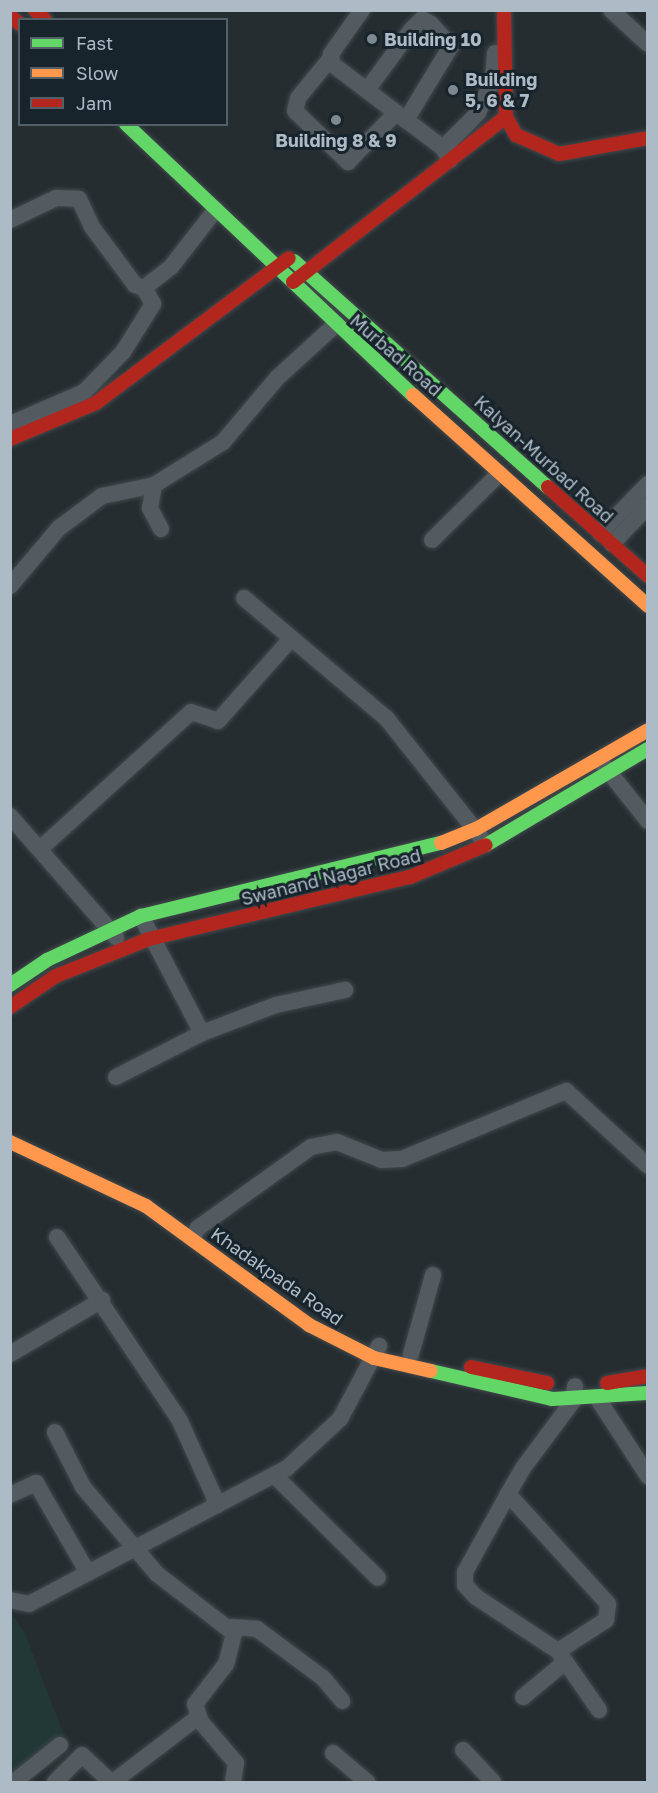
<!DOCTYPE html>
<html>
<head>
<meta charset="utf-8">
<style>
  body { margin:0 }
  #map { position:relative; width:658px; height:1793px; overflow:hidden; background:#252d31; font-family:"Golos Text",sans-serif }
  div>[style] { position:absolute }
  .green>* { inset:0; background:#223836 }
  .roads { filter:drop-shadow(0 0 2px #42494c) drop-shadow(0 0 2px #42494c) }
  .street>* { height:16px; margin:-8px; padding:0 8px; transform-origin:8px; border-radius:8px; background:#545b60 }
  .fast>* { height:14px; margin:-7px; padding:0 7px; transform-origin:7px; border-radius:7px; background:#63d668 }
  .slow>* { height:14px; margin:-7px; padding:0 7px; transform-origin:7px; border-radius:7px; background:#ff974d }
  .jam>* { height:14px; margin:-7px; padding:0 7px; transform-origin:7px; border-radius:7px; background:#b3261e }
  .dots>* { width:16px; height:16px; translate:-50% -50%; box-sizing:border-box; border:3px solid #18242c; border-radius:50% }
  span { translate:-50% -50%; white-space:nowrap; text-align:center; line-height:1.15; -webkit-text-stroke:6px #18242c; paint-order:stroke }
  .poi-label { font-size:18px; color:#acbbc5; font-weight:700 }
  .left { translate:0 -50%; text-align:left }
  .street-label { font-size:18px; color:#acbbc5 }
  .frame { position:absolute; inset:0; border:12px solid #acbbc5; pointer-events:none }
  .legend { position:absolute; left:18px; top:18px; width:210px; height:108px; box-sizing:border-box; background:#18242c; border:2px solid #536069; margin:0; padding:8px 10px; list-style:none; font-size:18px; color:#acbbc5 }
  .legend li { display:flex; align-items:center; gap:12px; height:30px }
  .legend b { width:30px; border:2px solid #536069 }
</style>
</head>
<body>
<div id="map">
  <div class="green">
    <i style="clip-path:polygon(10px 1613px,24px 1631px,64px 1735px,11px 1776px)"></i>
  </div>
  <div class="roads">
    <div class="street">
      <i style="left:362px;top:10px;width:54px;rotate:125.2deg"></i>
      <i style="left:331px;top:54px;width:10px;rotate:84deg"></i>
      <i style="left:332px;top:64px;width:139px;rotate:37.1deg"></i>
      <i style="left:443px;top:148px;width:14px;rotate:60deg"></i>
      <i style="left:611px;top:10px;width:50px;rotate:42.6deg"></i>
      <i style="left:330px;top:59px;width:50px;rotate:129.4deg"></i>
      <i style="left:298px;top:98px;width:13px;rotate:103deg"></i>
      <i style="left:295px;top:111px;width:74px;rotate:43.9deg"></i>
      <i style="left:348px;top:162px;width:69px;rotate:-45.6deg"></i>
      <i style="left:367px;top:90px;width:76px;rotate:-53.6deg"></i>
      <i style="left:412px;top:29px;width:14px;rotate:-45deg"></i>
      <i style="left:422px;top:19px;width:10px;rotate:29deg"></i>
      <i style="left:431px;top:24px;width:30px;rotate:48deg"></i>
      <i style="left:451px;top:46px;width:87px;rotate:121.3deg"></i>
      <i style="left:443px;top:148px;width:49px;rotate:-45deg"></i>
      <i style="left:478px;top:113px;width:36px;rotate:-66deg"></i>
      <i style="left:493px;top:80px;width:27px;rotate:-86deg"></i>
      <i style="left:10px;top:220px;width:51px;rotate:-25.6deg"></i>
      <i style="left:56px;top:198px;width:23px;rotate:2deg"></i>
      <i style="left:79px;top:199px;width:31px;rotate:65deg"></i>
      <i style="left:92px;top:227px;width:72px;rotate:53.4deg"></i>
      <i style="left:135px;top:285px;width:9px;rotate:18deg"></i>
      <i style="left:144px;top:288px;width:34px;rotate:-38deg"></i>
      <i style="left:171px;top:267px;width:73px;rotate:-52.2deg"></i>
      <i style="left:10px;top:424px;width:81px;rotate:-23.4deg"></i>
      <i style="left:84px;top:392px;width:56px;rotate:-45.7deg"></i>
      <i style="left:123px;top:352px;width:57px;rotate:-58deg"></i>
      <i style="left:153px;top:304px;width:18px;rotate:-119deg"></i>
      <i style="left:161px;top:529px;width:24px;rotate:-118deg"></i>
      <i style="left:150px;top:508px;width:23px;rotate:-80deg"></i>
      <i style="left:154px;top:485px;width:81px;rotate:-31.9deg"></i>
      <i style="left:223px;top:442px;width:84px;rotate:-49.8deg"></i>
      <i style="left:277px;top:378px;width:79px;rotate:-42.4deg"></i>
      <i style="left:600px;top:533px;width:69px;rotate:-45.6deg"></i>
      <i style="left:432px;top:540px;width:95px;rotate:-44.6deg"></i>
      <i style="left:612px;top:544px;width:52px;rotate:-46.5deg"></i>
      <i style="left:10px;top:586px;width:76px;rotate:-49.8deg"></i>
      <i style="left:59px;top:528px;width:54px;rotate:-36.7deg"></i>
      <i style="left:102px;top:496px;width:53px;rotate:-11.9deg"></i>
      <i style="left:244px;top:598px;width:187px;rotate:40.2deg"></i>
      <i style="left:387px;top:719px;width:151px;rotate:51.5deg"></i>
      <i style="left:602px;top:763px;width:74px;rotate:51.6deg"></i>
      <i style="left:10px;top:816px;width:161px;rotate:48.8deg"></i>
      <i style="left:41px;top:848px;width:202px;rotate:-42.2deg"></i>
      <i style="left:191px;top:712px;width:28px;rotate:18deg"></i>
      <i style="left:218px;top:721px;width:107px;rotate:-48.4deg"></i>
      <i style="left:141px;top:916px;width:132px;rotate:62.5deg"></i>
      <i style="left:116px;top:1077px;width:97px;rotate:-27.1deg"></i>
      <i style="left:202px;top:1033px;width:79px;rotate:-20.7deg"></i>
      <i style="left:276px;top:1005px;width:71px;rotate:-12.3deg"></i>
      <i style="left:57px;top:1237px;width:221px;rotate:56.2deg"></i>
      <i style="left:180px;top:1421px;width:92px;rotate:65.7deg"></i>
      <i style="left:192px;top:1238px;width:12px;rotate:-59deg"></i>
      <i style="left:198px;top:1228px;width:139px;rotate:-35.6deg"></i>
      <i style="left:311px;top:1147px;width:26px;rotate:-11deg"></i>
      <i style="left:337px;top:1142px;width:48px;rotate:21.8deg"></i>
      <i style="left:382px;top:1160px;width:20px;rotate:-3deg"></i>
      <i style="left:402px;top:1159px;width:178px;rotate:-22.5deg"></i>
      <i style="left:566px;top:1091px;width:111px;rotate:42.4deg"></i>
      <i style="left:10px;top:1354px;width:107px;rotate:-30.4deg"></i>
      <i style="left:411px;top:1354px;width:82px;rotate:-74.4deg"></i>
      <i style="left:598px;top:1399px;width:92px;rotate:57deg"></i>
      <i style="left:55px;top:1432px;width:62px;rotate:63deg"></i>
      <i style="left:83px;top:1487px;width:114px;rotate:49.6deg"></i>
      <i style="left:157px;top:1574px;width:97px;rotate:37.5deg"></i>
      <i style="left:234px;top:1633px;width:32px;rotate:104deg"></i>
      <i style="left:226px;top:1664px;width:51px;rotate:127.8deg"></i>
      <i style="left:195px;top:1704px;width:19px;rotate:72deg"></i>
      <i style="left:201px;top:1722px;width:54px;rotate:49.5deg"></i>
      <i style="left:236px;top:1763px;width:19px;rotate:99deg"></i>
      <i style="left:274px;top:1475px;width:146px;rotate:44.7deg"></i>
      <i style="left:508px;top:1494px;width:149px;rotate:47.7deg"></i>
      <i style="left:608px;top:1604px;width:16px;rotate:97deg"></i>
      <i style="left:606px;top:1620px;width:57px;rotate:147.1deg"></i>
      <i style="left:558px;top:1651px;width:98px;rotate:-146.6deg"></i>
      <i style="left:476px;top:1597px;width:16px;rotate:-133deg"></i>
      <i style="left:465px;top:1585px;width:13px;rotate:-90deg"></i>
      <i style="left:465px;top:1572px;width:89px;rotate:-61.1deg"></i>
      <i style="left:508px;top:1494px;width:30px;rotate:-60deg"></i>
      <i style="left:523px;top:1468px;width:84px;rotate:-53.3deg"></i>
      <i style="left:573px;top:1401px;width:15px;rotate:-82deg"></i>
      <i style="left:10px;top:1495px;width:29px;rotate:-25deg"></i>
      <i style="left:36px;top:1483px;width:104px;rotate:60deg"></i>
      <i style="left:10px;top:1600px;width:19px;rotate:12deg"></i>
      <i style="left:29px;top:1604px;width:292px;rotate:-27.8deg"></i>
      <i style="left:287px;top:1468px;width:72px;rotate:-42.8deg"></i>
      <i style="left:340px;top:1419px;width:83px;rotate:-61.9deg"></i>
      <i style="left:231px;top:1627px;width:26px;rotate:4deg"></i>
      <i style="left:257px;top:1629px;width:82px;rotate:36.6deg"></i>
      <i style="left:323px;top:1678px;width:30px;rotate:50deg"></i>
      <i style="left:558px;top:1651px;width:72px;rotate:55.2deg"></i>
      <i style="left:523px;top:1697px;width:55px;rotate:-39.8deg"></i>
      <i style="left:463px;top:1750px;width:44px;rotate:46.8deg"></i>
      <i style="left:333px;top:1753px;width:45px;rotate:40.5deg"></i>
      <i style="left:14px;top:1782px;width:59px;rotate:-38.8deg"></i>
      <i style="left:55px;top:1782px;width:38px;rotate:-45deg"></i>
      <i style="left:82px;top:1755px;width:40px;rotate:43deg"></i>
      <i style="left:113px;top:1782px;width:107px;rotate:-37.4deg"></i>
    </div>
    <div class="fast">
      <i style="left:126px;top:124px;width:395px;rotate:43.4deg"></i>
      <i style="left:294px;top:261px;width:340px;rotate:41.7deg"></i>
      <i style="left:486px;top:845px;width:188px;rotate:-30.7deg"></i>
      <i style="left:10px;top:985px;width:45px;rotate:-34deg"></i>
      <i style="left:47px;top:960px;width:104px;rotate:-25.1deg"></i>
      <i style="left:141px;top:916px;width:309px;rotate:-13.7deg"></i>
      <i style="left:431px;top:1371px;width:124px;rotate:13deg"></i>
      <i style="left:552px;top:1399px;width:96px;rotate:-3.6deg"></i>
    </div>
    <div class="slow">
      <i style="left:413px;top:395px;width:316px;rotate:41.9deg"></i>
      <i style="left:441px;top:843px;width:38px;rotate:-22deg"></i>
      <i style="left:476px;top:829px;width:198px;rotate:-29.9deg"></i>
      <i style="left:10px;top:1142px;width:150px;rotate:25.2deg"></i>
      <i style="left:146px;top:1206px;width:202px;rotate:36.1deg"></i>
      <i style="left:309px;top:1325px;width:73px;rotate:26.9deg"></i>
      <i style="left:374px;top:1358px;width:58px;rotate:12.8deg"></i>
    </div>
    <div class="jam">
      <i style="left:35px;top:10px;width:14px;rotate:45deg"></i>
      <i style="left:10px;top:16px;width:13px;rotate:39deg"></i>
      <i style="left:506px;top:117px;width:21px;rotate:61deg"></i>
      <i style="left:516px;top:135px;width:47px;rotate:23.8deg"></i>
      <i style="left:559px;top:154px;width:90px;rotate:-10.2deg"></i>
      <i style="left:293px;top:282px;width:269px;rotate:-37.8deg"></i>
      <i style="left:506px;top:117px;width:107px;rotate:-91.1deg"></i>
      <i style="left:10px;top:439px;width:93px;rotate:-22.7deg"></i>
      <i style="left:96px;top:403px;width:241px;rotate:-36.9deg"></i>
      <i style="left:548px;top:487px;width:134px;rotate:41.7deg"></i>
      <i style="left:10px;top:1007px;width:55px;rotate:-34deg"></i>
      <i style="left:56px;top:976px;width:100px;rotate:-21.7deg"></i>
      <i style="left:149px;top:939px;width:268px;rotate:-13.4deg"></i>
      <i style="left:410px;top:877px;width:82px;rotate:-22.8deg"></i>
      <i style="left:471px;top:1367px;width:78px;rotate:11.9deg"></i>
      <i style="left:607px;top:1383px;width:42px;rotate:-9.7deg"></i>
    </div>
  </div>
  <div class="dots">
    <i style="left:372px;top:39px;background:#7d8991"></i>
    <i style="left:453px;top:90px;background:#7d8991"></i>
    <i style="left:336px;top:120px;background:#7d8991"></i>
  </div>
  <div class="poi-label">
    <span class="left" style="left:384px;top:39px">Building 10</span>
    <span class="left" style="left:465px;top:90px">Building<br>5, 6 &amp; 7</span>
    <span style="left:336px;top:140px">Building 8 &amp; 9</span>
  </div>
  <div class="street-label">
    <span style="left:396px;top:355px;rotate:41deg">Murbad Road</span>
    <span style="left:544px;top:459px;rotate:42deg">Kalyan-Murbad Road</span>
    <span style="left:331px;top:877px;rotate:-14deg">Swanand Nagar Road</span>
    <span style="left:277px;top:1276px;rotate:35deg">Khadakpada Road</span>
  </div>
  <div class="frame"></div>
  <ul class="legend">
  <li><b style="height:8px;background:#63d668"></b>Fast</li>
  <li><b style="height:8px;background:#ff974d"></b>Slow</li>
  <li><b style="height:8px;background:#b3261e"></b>Jam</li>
  </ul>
</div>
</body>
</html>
